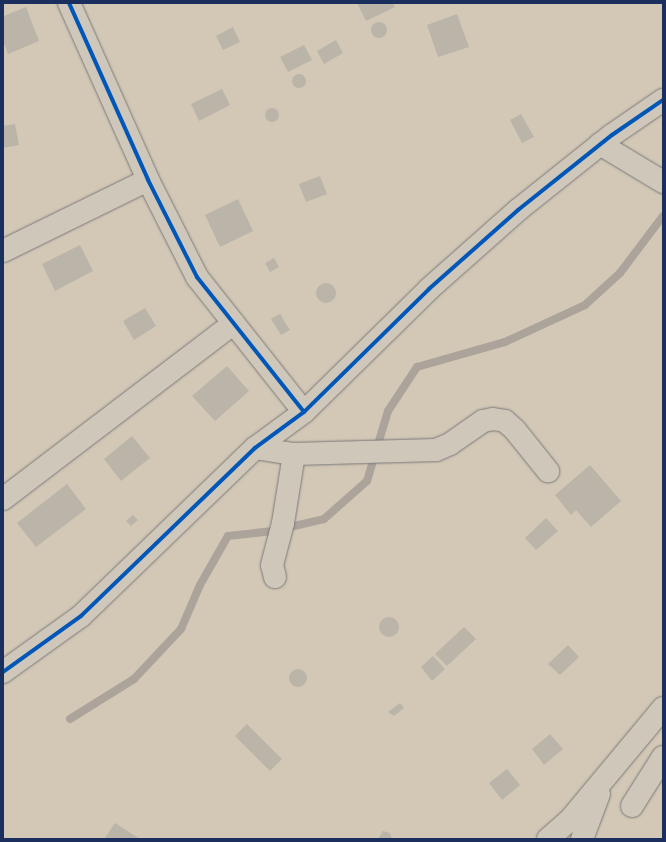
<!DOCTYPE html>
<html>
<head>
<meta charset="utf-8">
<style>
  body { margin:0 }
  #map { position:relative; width:666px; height:842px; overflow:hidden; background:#d3c8b6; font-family:"Comic Neue",sans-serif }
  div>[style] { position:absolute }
  .stream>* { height:8px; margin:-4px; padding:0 4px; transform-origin:4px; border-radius:4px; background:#aca49b }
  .building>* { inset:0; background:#bbb4a9 }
  .round { border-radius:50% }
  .roads { filter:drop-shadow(0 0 1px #7a797a) drop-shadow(0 0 1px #7a797a) }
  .minor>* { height:22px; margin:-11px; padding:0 11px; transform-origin:11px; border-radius:11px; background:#cfc7ba }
  .cycleway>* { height:4px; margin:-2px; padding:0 2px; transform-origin:2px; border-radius:2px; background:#0057b8 }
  span { translate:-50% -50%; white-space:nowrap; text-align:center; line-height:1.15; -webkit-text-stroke:3px #dfcbaa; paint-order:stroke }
  .frame { position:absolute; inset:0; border:4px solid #1b2f5e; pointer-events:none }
</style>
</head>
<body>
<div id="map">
  <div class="stream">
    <i style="left:70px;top:719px;width:75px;rotate:-32deg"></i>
    <i style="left:134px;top:679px;width:69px;rotate:-46.8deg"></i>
    <i style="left:181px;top:629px;width:48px;rotate:-66.6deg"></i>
    <i style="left:200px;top:585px;width:56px;rotate:-60.3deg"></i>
    <i style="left:228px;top:536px;width:45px;rotate:-6.3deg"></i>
    <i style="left:273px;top:531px;width:52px;rotate:-13.2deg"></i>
    <i style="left:324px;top:519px;width:57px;rotate:-41.5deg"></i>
    <i style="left:367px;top:481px;width:73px;rotate:-73.3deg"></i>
    <i style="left:388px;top:411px;width:53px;rotate:-56.6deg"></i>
    <i style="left:417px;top:367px;width:91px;rotate:-15.9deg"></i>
    <i style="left:505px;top:342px;width:88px;rotate:-24.8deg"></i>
    <i style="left:585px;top:305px;width:47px;rotate:-42.4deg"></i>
    <i style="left:620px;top:273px;width:71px;rotate:-53deg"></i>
  </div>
  <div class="building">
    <i style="clip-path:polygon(357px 3px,393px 3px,395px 7px,366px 21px)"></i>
    <i style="clip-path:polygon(26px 7px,39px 41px,8px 54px,3px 41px,4px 16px)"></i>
    <i style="clip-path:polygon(457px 14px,469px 47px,438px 57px,427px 25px)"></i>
    <i class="round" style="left:371px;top:22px;width:16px;height:16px"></i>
    <i style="clip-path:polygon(233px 27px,240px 42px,223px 50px,216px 36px)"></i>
    <i style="clip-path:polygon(336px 40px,343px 53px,324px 64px,317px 51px)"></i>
    <i style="clip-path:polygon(304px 45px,312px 60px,288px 72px,280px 57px)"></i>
    <i class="round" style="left:292px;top:74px;width:14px;height:14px"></i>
    <i style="clip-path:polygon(222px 89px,230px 105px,199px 121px,191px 104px)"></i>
    <i class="round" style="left:265px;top:108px;width:14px;height:14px"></i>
    <i style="clip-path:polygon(521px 114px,534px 137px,522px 143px,510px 120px)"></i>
    <i style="clip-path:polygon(15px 124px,19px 145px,3px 148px,3px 126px)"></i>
    <i style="clip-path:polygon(320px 176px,327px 194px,306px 202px,299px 184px)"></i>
    <i style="clip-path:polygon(238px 199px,253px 231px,220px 247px,205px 215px)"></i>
    <i style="clip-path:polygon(80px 245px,93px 271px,55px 291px,42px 264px)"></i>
    <i style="clip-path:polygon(274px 258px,279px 267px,270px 272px,265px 263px)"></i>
    <i class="round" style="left:316px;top:283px;width:20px;height:20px"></i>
    <i style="clip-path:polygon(145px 308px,156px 326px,134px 340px,123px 321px)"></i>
    <i style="clip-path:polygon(280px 314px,290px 330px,281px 335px,271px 319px)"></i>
    <i style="clip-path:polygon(227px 366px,249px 391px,215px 421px,192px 396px)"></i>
    <i style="clip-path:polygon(132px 436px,150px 458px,121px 481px,104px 459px)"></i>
    <i style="clip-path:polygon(590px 465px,621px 501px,591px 527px,576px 510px,571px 515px,555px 495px)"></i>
    <i style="clip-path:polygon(67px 484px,86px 509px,36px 547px,17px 523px)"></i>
    <i style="clip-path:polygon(133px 515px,138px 520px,131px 526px,126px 521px)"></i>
    <i style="clip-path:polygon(546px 518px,558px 531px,536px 550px,525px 538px)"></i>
    <i class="round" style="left:379px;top:617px;width:20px;height:20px"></i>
    <i style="clip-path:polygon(464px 627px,476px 639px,447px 666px,435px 654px)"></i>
    <i style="clip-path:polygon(568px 645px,579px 657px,560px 675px,548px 664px)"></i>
    <i style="clip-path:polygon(433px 656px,445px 669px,432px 681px,421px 667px)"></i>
    <i class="round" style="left:289px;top:669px;width:18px;height:18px"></i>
    <i style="clip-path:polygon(400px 703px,404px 708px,394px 716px,388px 712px)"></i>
    <i style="clip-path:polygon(247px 724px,282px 759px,270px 771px,235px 736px)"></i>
    <i style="clip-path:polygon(550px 734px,563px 749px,544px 765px,532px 749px)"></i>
    <i style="clip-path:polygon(507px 769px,520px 785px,502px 800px,489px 783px)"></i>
    <i style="clip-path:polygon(115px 823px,140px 839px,105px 838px)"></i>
    <i style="clip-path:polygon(383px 831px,390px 833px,392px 839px,378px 839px)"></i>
  </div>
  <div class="roads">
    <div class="minor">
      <i style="left:69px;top:3px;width:194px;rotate:65.9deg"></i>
      <i style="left:148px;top:180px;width:109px;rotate:63.2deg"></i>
      <i style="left:197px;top:277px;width:172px;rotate:51.6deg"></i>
      <i style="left:600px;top:144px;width:74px;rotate:31.1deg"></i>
      <i style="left:3px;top:251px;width:161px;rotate:-26.1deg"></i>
      <i style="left:255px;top:448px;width:39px;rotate:9deg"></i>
      <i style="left:294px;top:454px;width:142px;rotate:-1.6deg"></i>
      <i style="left:436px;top:450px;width:15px;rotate:-23deg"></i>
      <i style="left:450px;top:444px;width:40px;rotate:-34.9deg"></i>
      <i style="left:483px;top:421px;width:10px;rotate:-11deg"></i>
      <i style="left:493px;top:419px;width:12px;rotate:9deg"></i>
      <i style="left:505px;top:421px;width:13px;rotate:42deg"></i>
      <i style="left:515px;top:430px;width:53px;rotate:51.2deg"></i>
      <i style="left:3px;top:499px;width:290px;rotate:-37.3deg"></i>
      <i style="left:275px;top:577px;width:12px;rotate:-104deg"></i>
      <i style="left:272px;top:565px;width:43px;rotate:-75.3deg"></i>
      <i style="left:283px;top:523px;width:70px;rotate:-80.9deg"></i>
      <i style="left:3px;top:672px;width:96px;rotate:-35.7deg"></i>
      <i style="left:81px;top:616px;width:242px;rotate:-44deg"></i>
      <i style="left:255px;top:448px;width:61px;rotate:-36.3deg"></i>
      <i style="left:304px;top:412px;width:175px;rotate:-44.5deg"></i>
      <i style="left:429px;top:289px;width:119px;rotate:-41.6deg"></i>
      <i style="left:518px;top:210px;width:120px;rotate:-38.6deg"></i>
      <i style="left:612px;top:135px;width:62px;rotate:-34.5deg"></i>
      <i style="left:632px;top:806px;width:58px;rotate:-57.7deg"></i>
      <i style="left:548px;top:839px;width:28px;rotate:-41deg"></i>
      <i style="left:569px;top:821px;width:147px;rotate:-50.2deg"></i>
      <i style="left:582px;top:839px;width:48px;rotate:-69.3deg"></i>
    </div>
  </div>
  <div class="cycleway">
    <i style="left:69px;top:3px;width:194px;rotate:65.9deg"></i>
    <i style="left:148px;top:180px;width:109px;rotate:63.2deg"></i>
    <i style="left:197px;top:277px;width:172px;rotate:51.6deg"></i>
    <i style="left:3px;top:672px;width:96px;rotate:-35.7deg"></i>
    <i style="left:81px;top:616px;width:242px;rotate:-44deg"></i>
    <i style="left:255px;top:448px;width:61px;rotate:-36.3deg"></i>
    <i style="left:304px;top:412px;width:175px;rotate:-44.5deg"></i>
    <i style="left:429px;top:289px;width:119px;rotate:-41.6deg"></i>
    <i style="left:518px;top:210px;width:120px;rotate:-38.6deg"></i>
    <i style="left:612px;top:135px;width:62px;rotate:-34.5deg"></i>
  </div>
  <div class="frame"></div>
</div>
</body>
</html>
